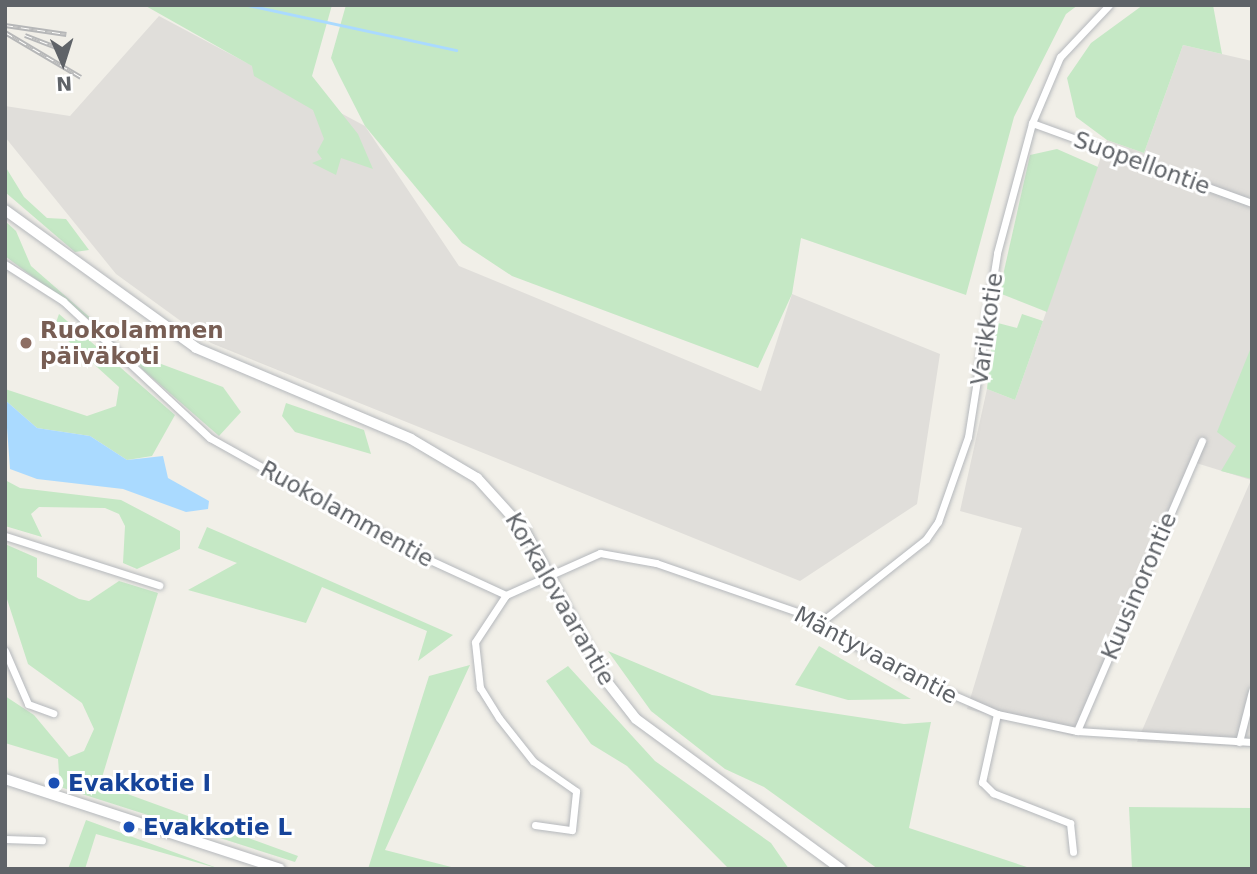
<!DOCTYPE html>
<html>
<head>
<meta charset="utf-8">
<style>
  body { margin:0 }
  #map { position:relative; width:1257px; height:874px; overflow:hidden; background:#f1efe8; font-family:"DejaVu Sans",sans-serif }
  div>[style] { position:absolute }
  .industrial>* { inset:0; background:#e0deda }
  .green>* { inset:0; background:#c5e8c5 }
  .water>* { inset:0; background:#aadaff }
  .stream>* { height:2.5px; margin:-1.25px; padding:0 1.25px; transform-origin:1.25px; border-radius:1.25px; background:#aadaff }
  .roads { filter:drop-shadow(0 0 2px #b5b8bc) drop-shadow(0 0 2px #b5b8bc) }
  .street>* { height:7px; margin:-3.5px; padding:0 3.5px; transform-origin:3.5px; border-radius:3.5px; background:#fff }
  .secondary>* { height:10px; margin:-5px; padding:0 5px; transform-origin:5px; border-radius:5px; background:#fff }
  .rail>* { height:5px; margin-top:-2.5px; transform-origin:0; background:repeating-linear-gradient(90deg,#fff 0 8px,#b6b7b8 0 16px); box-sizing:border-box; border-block:2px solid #b6b7b8 }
  .dots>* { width:19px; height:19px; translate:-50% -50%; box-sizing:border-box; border:4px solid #fff; border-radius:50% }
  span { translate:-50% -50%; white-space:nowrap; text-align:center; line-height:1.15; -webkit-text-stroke:6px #fff; paint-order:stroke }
  .street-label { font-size:23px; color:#5f6368 }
  .education-label { font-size:23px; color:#785e54; font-weight:700 }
  .left { translate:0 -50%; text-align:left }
  .transit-label { font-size:23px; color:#164399; font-weight:700 }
  .frame { position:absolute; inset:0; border:7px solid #5f6368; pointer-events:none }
  .north { position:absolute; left:28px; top:28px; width:70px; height:70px; -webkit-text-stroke:5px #fff; paint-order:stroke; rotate:177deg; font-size:19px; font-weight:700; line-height:28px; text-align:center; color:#5f6368 }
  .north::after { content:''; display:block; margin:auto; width:24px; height:32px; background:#5f6368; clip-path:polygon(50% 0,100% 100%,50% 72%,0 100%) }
</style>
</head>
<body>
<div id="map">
  <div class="industrial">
    <i style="clip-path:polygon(159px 16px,365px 126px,459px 266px,761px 391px,792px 294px,940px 354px,917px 504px,800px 581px,211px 343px,116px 274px,5px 137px,5px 106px,70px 116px)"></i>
    <i style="clip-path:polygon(1183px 45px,1252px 61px,1252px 747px,1137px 742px,1251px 480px,1193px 462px,1073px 736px,967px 709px,1022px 528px,960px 511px,987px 389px,1015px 400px,1107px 140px,1144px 153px)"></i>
  </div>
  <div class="green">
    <i style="clip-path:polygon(144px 5px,332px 5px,312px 76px,358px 134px,373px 169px,341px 158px,336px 175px,312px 163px,322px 159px,317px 152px,324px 139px,313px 110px,254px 76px,252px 66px)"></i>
    <i style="clip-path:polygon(346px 5px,1078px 5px,1066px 14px,1014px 117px,966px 295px,801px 238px,792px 294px,758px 368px,512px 276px,462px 243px,365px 126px,339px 75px,331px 58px)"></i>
    <i style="clip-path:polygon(1143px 5px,1213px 5px,1222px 54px,1183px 45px,1144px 153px,1107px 140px,1076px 117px,1067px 78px,1091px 43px)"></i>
    <i style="clip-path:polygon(1057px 149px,1098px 167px,1047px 312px,999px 293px,1030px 155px)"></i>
    <i style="clip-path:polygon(5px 166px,24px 197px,47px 218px,66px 219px,89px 250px,75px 252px,5px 192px)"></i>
    <i style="clip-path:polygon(5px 221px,16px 231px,31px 266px,110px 335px,5px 256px)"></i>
    <i style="clip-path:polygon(59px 314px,175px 415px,152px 456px,127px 460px,90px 436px,37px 428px,5px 400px,5px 389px,87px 416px,116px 406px,119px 387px,54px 328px)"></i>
    <i style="clip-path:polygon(1022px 314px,1043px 321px,1015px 400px,987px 389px,994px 322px,1017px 328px)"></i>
    <i style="clip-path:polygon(1252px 345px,1252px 479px,1221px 471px,1236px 446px,1217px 432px)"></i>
    <i style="clip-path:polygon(137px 355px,223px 387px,241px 412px,219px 436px,141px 368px)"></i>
    <i style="clip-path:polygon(286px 403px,364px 430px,371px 454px,295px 432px,282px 416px)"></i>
    <i style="clip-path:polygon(5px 480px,20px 488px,121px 500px,180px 531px,180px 549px,137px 569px,123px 563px,125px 526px,119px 514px,105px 508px,39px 507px,31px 514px,42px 537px,5px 526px)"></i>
    <i style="clip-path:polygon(207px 527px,221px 533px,453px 635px,418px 661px,427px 631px,322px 587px,306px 623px,188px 590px,237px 563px,198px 548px)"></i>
    <i style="clip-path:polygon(5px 544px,37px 558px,37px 577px,79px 599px,89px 601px,119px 581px,158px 593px,100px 784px,298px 856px,295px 862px,60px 787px,58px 759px,5px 743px,5px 696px,34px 715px,69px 757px,84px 751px,94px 729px,82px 703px,28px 664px,5px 593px)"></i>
    <i style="clip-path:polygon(819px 646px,911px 699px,848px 700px,795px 685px)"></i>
    <i style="clip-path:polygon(608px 651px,712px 695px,904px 724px,931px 722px,909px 828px,1033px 869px,878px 869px,764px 787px,725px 769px,651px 711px)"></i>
    <i style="clip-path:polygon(470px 665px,385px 850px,459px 869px,368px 869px,429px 676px)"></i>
    <i style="clip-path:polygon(568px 666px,655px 761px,771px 843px,789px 869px,713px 869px,727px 867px,627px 766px,591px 744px,546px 681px)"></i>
    <i style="clip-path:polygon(1129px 807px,1252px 808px,1252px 869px,1132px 869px)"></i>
    <i style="clip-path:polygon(86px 820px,220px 869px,96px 834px,85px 869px,68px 869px)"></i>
  </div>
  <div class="water">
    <i style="clip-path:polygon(5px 400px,37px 428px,90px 436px,127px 460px,163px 456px,168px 478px,209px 501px,208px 509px,186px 512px,123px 489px,37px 479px,10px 469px)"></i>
  </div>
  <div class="stream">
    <i style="left:248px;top:5px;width:213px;rotate:12.2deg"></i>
  </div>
  <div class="roads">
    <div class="street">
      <i style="left:1032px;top:123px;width:234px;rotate:20deg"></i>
      <i style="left:5px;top:264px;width:69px;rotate:32.5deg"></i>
      <i style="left:63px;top:301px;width:201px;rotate:43deg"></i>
      <i style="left:210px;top:438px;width:240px;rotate:29.2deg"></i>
      <i style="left:419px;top:555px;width:96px;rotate:24.7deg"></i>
      <i style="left:5px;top:536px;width:162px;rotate:17.7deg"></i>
      <i style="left:821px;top:622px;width:134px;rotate:-38.3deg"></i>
      <i style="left:926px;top:539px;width:21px;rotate:-55deg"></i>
      <i style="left:938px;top:522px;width:90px;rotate:-70.6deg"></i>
      <i style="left:968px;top:437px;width:186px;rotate:-81deg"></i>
      <i style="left:997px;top:253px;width:135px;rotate:-74.9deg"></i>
      <i style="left:1032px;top:123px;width:72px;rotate:-67deg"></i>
      <i style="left:1060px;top:57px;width:71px;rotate:-46.7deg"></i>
      <i style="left:5px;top:651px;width:58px;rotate:66.5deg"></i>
      <i style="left:28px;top:704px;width:27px;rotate:20deg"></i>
      <i style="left:997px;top:714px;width:70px;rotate:102.4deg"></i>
      <i style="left:982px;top:782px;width:16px;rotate:45deg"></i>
      <i style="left:993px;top:793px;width:83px;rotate:21.3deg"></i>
      <i style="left:1070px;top:823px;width:29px;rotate:84deg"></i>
      <i style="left:1077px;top:731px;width:316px;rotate:-66.7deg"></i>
      <i style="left:1239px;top:742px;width:53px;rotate:-75.7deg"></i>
      <i style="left:535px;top:825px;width:37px;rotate:8deg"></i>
      <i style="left:572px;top:830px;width:39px;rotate:-84deg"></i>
      <i style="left:576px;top:791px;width:52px;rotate:-145.1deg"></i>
      <i style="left:533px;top:761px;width:55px;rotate:-128.3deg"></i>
      <i style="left:499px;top:718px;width:36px;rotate:-122deg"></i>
      <i style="left:480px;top:688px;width:46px;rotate:-96.2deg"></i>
      <i style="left:475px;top:642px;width:56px;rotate:-56.6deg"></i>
      <i style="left:506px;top:595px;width:103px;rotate:-24.1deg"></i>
      <i style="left:600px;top:553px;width:57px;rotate:10.1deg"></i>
      <i style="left:656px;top:563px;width:152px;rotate:19.1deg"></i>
      <i style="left:800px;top:613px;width:117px;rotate:30.3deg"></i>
      <i style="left:901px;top:672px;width:105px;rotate:23.6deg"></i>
      <i style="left:997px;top:714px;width:82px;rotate:12deg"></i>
      <i style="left:1077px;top:731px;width:175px;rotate:3.6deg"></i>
      <i style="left:5px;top:839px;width:37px;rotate:2deg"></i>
    </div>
    <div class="secondary">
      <i style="left:5px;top:210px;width:236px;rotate:35.8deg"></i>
      <i style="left:196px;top:348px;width:233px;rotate:22.9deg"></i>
      <i style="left:411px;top:439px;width:77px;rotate:30.6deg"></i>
      <i style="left:477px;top:478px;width:72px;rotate:47.8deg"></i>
      <i style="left:525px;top:531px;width:167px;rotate:61.7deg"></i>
      <i style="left:604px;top:678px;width:52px;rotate:52deg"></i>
      <i style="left:636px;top:719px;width:254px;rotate:36.2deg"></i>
      <i style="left:5px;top:779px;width:289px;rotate:18.1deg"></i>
    </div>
  </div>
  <div class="rail">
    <i style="left:5px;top:25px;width:62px;rotate:8.4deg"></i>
    <i style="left:5px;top:32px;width:88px;rotate:30.6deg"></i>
    <i style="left:25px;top:35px;width:39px;rotate:21deg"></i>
  </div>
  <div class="dots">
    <i style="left:26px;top:343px;background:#8d6e63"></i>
    <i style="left:54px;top:783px;background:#1a4fb4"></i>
    <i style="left:129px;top:827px;background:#1a4fb4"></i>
  </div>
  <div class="street-label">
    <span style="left:1142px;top:163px;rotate:20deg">Suopellontie</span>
    <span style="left:987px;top:329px;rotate:-82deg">Varikkotie</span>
    <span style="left:347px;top:514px;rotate:29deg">Ruokolammentie</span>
    <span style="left:1139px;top:586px;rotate:-67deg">Kuusinorontie</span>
    <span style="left:560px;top:599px;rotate:60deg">Korkalovaarantie</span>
    <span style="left:876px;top:655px;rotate:28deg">Mäntyvaarantie</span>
  </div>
  <div class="education-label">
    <span class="left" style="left:40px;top:343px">Ruokolammen<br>päiväkoti</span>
  </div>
  <div class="transit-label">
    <span class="left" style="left:68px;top:783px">Evakkotie I</span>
    <span class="left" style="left:143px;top:827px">Evakkotie L</span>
  </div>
  <div class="frame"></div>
  <div class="north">N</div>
</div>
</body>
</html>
